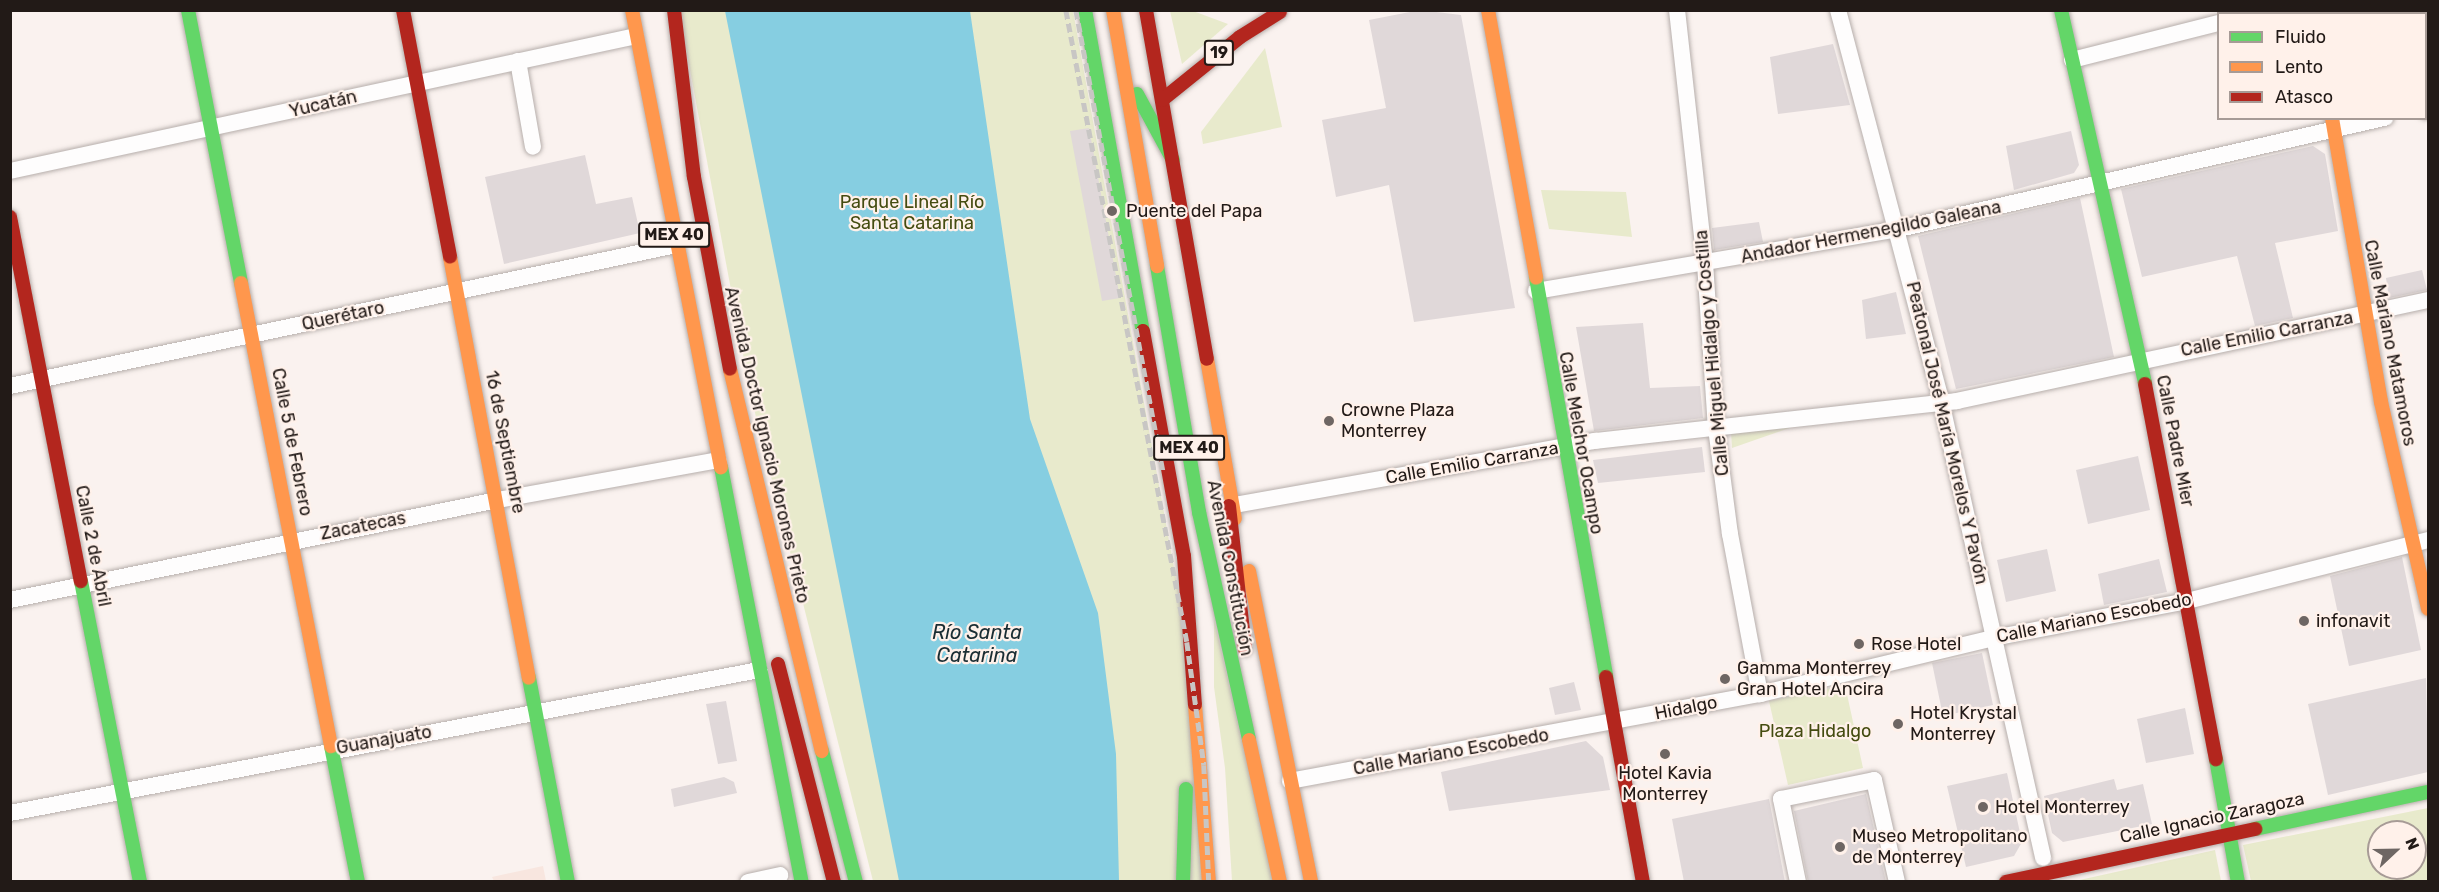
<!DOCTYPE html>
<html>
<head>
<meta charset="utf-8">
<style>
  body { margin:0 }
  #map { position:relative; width:2439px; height:892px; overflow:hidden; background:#faf2ef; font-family:Rubik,sans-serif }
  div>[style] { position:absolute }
  .built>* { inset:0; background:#f8e6df }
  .green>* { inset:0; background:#e8eacc }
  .water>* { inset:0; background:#86cee1 }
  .building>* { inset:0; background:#e0d8d9 }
  .roads { filter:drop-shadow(0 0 2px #b6aeab) drop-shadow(0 0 2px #b6aeab) }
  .street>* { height:16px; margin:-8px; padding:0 8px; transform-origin:8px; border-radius:8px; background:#fefdfd }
  .fast>* { height:14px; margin:-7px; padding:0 7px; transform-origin:7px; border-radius:7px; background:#63d668 }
  .slow>* { height:14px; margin:-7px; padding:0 7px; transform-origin:7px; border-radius:7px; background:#ff974d }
  .jam>* { height:14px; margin:-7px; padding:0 7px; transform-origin:7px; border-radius:7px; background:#b3261e }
  .rail>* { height:4.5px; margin-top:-2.25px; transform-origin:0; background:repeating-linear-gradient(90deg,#c8c6c4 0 9px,transparent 0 13.5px) }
  .dots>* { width:16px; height:16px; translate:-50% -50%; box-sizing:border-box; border:3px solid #fff1ea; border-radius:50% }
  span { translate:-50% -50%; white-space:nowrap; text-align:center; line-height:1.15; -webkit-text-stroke:4.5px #fff1ea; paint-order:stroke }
  .shield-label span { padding:2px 4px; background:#fff1ea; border:2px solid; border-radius:4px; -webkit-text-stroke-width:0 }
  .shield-label { font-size:16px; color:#221a17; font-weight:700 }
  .street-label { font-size:18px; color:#221a17 }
  .park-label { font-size:18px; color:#444c10 }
  .poi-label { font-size:18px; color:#221a17 }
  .left { translate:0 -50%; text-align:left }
  .water-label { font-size:20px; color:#1a2d33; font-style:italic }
  .frame { position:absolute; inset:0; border:12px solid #221a17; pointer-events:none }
  .legend { position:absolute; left:2217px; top:12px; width:210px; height:108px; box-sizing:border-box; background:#fff1ea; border:2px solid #a79b96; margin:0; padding:8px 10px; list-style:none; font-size:18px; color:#221a17 }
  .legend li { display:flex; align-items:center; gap:12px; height:30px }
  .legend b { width:30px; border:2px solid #a79b96 }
  .north { position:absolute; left:2367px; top:820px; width:60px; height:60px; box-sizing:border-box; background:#fff1ea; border:2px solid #a79b96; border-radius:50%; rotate:68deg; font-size:16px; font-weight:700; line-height:24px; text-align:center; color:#221a17 }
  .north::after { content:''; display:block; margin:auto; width:21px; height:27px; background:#6e6663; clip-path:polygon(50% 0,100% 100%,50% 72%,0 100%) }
</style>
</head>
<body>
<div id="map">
  <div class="built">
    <i style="clip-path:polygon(543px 866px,546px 881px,494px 881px,492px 877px)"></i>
  </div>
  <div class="green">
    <i style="clip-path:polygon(679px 11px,1073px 11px,1180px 601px,1209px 881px,873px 881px,751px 397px)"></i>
    <i style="clip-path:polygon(1170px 11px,1193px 11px,1228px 24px,1182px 64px)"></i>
    <i style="clip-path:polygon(1265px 48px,1282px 127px,1203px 144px,1201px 132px)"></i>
    <i style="clip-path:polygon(1541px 190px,1626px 192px,1632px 237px,1549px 229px)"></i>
    <i style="clip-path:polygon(1801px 424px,1732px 448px,1731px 432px)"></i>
    <i style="clip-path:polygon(1214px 619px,1274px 881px,1232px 881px,1225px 768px,1214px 687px)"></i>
    <i style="clip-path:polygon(1845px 685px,1863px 768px,1788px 785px,1769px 701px)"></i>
    <i style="clip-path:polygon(evenodd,2428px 808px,2428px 881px,2251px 881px,2243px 845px,2428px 808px,2379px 832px,2415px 832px,2415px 868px,2379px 868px,2379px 832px)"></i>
    <i style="clip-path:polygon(2215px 850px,2221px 881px,2075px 881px)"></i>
  </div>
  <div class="water">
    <i style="clip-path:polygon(725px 11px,970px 11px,1030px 419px,1098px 613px,1116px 754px,1119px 881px,899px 881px)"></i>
  </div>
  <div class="building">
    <i style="clip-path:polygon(1420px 10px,1461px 15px,1515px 308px,1414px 322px,1389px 185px,1336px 197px,1322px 120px,1386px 108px,1369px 20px)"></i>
    <i style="clip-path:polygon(1833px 44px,1850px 105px,1778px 114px,1770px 57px)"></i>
    <i style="clip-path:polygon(1089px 128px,1120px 298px,1102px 301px,1070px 131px)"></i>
    <i style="clip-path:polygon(2071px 131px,2079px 165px,2074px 173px,2014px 190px,2006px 146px)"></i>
    <i style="clip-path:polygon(2313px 146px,2325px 154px,2338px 231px,2275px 243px,2293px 318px,2255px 326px,2237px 256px,2142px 277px,2121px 189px)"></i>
    <i style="clip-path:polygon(585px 155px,596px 204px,632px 197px,640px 233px,504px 264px,485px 177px)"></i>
    <i style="clip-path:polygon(2080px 198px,2114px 357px,1956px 389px,1918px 236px)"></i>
    <i style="clip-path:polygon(1759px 222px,1763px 242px,1714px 250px,1712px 228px)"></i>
    <i style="clip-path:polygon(2422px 270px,2427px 290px,2389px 298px,2386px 278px)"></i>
    <i style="clip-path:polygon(1896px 292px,1906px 334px,1866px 339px,1862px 300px)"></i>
    <i style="clip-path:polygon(1643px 323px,1650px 388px,1700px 386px,1703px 418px,1594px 431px,1576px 327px)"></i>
    <i style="clip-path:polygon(1702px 447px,1705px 472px,1598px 483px,1593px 460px)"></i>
    <i style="clip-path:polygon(2138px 456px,2150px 510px,2088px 524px,2076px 470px)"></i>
    <i style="clip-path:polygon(2047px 549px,2056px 591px,2006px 602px,1997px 560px)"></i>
    <i style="clip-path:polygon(2402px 557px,2421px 650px,2349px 666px,2330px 576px)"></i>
    <i style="clip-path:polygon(2159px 559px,2167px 592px,2104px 605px,2098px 574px)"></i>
    <i style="clip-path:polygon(1982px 653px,1993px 705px,1943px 716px,1932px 663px)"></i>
    <i style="clip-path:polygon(2426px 678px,2428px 772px,2328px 795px,2308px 704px)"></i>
    <i style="clip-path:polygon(1574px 682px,1581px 710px,1555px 715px,1549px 688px)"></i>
    <i style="clip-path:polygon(726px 701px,737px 761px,718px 764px,706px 704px)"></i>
    <i style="clip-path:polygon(2185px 708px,2194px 754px,2146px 763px,2137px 719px)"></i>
    <i style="clip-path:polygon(1586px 741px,1603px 757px,1610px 790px,1449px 811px,1441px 772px)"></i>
    <i style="clip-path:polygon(2007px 773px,2022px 842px,2014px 856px,1966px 867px,1947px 786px)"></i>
    <i style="clip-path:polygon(724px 777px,734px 782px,737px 793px,674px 807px,671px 789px)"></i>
    <i style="clip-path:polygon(2114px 779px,2117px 790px,2143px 784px,2152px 824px,2063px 842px,2052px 833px,2044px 796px)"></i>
    <i style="clip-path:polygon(1866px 794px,1886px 882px,1808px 882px,1794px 811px)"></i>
    <i style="clip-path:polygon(1769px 799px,1785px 882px,1684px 882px,1672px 819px)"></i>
  </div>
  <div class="roads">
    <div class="street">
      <i style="left:1677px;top:10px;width:255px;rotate:83.7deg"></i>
      <i style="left:1705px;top:263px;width:165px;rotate:86.2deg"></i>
      <i style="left:1716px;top:428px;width:107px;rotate:82.5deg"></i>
      <i style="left:1730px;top:534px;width:163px;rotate:79.4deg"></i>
      <i style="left:1838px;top:10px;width:404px;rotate:75.2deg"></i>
      <i style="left:1941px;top:401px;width:468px;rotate:77.4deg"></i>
      <i style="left:2254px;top:14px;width:13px;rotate:-18deg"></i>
      <i style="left:2072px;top:60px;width:151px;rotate:-14.2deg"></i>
      <i style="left:518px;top:61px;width:87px;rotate:80.1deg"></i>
      <i style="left:2426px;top:111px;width:2px;rotate:-27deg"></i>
      <i style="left:10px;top:171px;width:640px;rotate:-12.17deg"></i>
      <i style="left:1536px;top:291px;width:368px;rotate:-9.7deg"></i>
      <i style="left:1899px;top:229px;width:499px;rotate:-12.9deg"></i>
      <i style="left:10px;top:386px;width:681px;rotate:-11.95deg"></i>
      <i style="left:1229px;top:506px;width:372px;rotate:-10.1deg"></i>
      <i style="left:1595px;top:441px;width:364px;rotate:-6.3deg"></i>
      <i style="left:1957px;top:401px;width:482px;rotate:-12.1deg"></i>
      <i style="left:10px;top:600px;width:498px;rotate:-11.6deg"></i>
      <i style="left:498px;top:500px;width:224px;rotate:-10.3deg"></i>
      <i style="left:1290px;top:781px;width:478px;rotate:-10.5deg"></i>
      <i style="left:1760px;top:694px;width:240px;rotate:-13.5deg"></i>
      <i style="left:1993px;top:638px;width:197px;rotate:-10.8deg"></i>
      <i style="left:2187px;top:601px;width:249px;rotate:-14.2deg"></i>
      <i style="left:10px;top:813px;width:763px;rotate:-10.81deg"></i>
      <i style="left:748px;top:882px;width:33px;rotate:-12deg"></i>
      <i style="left:1798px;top:882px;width:85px;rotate:-101.6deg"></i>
      <i style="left:1781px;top:799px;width:95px;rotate:-11.5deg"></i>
      <i style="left:1874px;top:780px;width:105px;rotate:77.3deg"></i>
    </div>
    <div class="fast">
      <i style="left:188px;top:10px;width:278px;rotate:79deg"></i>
      <i style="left:1085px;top:10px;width:326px;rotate:79.8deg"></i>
      <i style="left:2061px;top:10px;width:383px;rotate:77.3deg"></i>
      <i style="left:2309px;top:10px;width:4px;rotate:76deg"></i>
      <i style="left:1137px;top:94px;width:75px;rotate:61.4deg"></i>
      <i style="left:1157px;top:266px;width:250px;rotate:80.3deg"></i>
      <i style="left:1199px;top:512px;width:233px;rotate:77.6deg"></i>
      <i style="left:1536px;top:278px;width:405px;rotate:80deg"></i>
      <i style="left:721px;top:467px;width:423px;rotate:79deg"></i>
      <i style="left:81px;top:581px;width:307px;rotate:78.9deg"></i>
      <i style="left:529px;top:678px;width:208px;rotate:79.2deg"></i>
      <i style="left:331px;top:746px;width:139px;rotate:78.8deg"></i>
      <i style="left:822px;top:751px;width:135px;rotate:75.5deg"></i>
      <i style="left:2216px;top:759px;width:125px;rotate:79.9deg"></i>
      <i style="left:2255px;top:829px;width:176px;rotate:-12.1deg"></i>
      <i style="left:1183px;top:882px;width:93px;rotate:-88.2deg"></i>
    </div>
    <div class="slow">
      <i style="left:632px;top:10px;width:466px;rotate:79deg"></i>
      <i style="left:1113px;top:10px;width:260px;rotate:80.2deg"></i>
      <i style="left:1488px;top:10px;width:272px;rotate:79.8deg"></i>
      <i style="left:2332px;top:118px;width:288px;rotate:80.2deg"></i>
      <i style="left:2381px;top:402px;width:212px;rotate:77.2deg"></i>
      <i style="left:450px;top:257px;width:428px;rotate:79.4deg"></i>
      <i style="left:241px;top:283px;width:472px;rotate:79deg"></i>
      <i style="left:1207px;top:359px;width:162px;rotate:80.1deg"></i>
      <i style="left:730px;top:369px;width:393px;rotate:76.5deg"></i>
      <i style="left:1249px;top:571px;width:317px;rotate:78.7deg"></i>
      <i style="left:1195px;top:705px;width:178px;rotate:85.5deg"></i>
      <i style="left:1249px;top:740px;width:145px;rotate:77.7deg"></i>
    </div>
    <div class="jam">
      <i style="left:403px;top:10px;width:251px;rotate:79.2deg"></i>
      <i style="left:674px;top:10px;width:168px;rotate:83.2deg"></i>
      <i style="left:694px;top:177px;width:195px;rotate:79.4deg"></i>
      <i style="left:1146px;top:10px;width:354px;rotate:80.1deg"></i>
      <i style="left:1162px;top:100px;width:100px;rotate:-38.9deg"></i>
      <i style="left:1240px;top:37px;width:47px;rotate:-32deg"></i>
      <i style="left:10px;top:217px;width:371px;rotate:79deg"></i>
      <i style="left:1143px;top:331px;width:229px;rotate:79.7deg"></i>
      <i style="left:1184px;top:556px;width:149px;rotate:85.8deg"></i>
      <i style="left:2145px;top:384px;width:382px;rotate:79.3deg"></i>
      <i style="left:1229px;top:506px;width:144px;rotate:83.6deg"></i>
      <i style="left:778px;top:664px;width:225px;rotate:75.6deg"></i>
      <i style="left:1606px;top:677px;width:208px;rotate:79.8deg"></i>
      <i style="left:2006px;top:882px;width:255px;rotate:-12deg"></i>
    </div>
  </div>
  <div class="rail">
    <i style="left:1066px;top:10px;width:643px;rotate:79.16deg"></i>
    <i style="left:1187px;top:642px;width:124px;rotate:82.1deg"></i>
    <i style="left:1204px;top:765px;width:117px;rotate:87.6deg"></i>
    <i style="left:1076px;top:10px;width:470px;rotate:79.3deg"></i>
  </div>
  <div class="dots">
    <i style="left:1112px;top:211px;background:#6e6663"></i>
    <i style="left:1329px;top:421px;background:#6e6663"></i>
    <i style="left:2304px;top:621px;background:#6e6663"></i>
    <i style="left:1859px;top:644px;background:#6e6663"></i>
    <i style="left:1725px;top:679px;background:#6e6663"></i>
    <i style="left:1898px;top:724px;background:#6e6663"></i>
    <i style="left:1665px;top:754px;background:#6e6663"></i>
    <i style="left:1983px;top:807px;background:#6e6663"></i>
    <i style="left:1840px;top:847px;background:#6e6663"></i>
  </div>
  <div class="shield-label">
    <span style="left:1219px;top:53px">19</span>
    <span style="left:674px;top:235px">MEX 40</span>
    <span style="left:1189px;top:448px">MEX 40</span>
  </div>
  <div class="street-label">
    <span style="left:323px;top:104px;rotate:-13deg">Yucatán</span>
    <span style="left:1871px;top:232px;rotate:-11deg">Andador Hermenegildo Galeana</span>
    <span style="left:343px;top:316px;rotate:-12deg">Querétaro</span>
    <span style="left:2267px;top:334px;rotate:-11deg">Calle Emilio Carranza</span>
    <span style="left:2390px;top:343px;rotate:79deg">Calle Mariano Matamoros</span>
    <span style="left:1712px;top:353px;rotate:-95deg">Calle Miguel Hidalgo y Costilla</span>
    <span style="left:1947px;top:433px;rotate:77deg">Peatonal José María Morelos Y Pavón</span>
    <span style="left:2175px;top:441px;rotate:79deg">Calle Padre Mier</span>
    <span style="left:292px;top:442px;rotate:79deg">Calle 5 de Febrero</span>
    <span style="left:505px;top:442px;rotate:79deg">16 de Septiembre</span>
    <span style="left:1581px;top:443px;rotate:80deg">Calle Melchor Ocampo</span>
    <span style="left:767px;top:445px;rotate:77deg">Avenida Doctor Ignacio Morones Prieto</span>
    <span style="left:1472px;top:463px;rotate:-10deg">Calle Emilio Carranza</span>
    <span style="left:363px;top:526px;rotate:-11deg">Zacatecas</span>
    <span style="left:93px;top:546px;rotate:79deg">Calle 2 de Abril</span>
    <span style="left:1230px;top:568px;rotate:79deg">Avenida Constitución</span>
    <span style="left:2094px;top:618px;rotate:-11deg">Calle Mariano Escobedo</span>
    <span style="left:1686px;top:708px;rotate:-11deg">Hidalgo</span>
    <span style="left:384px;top:740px;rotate:-10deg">Guanajuato</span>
    <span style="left:1451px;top:752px;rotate:-10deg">Calle Mariano Escobedo</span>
    <span style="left:2212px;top:818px;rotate:-12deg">Calle Ignacio Zaragoza</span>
  </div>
  <div class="park-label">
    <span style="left:912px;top:213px">Parque Lineal Río<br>Santa Catarina</span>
    <span style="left:1815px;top:731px">Plaza Hidalgo</span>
  </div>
  <div class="poi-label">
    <span class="left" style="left:1126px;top:211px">Puente del Papa</span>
    <span class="left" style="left:1341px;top:421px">Crowne Plaza<br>Monterrey</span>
    <span class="left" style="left:2316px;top:621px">infonavit</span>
    <span class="left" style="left:1871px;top:644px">Rose Hotel</span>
    <span class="left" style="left:1737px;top:679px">Gamma Monterrey<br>Gran Hotel Ancira</span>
    <span class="left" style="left:1910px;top:724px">Hotel Krystal<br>Monterrey</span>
    <span style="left:1665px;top:784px">Hotel Kavia<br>Monterrey</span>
    <span class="left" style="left:1995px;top:807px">Hotel Monterrey</span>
    <span class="left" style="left:1852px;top:847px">Museo Metropolitano<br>de Monterrey</span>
  </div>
  <div class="water-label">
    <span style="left:977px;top:644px">Río Santa<br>Catarina</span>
  </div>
  <div class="frame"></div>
  <ul class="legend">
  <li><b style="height:8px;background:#63d668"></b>Fluido</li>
  <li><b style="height:8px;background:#ff974d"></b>Lento</li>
  <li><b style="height:8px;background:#b3261e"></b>Atasco</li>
  </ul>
  <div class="north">N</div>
</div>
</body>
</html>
